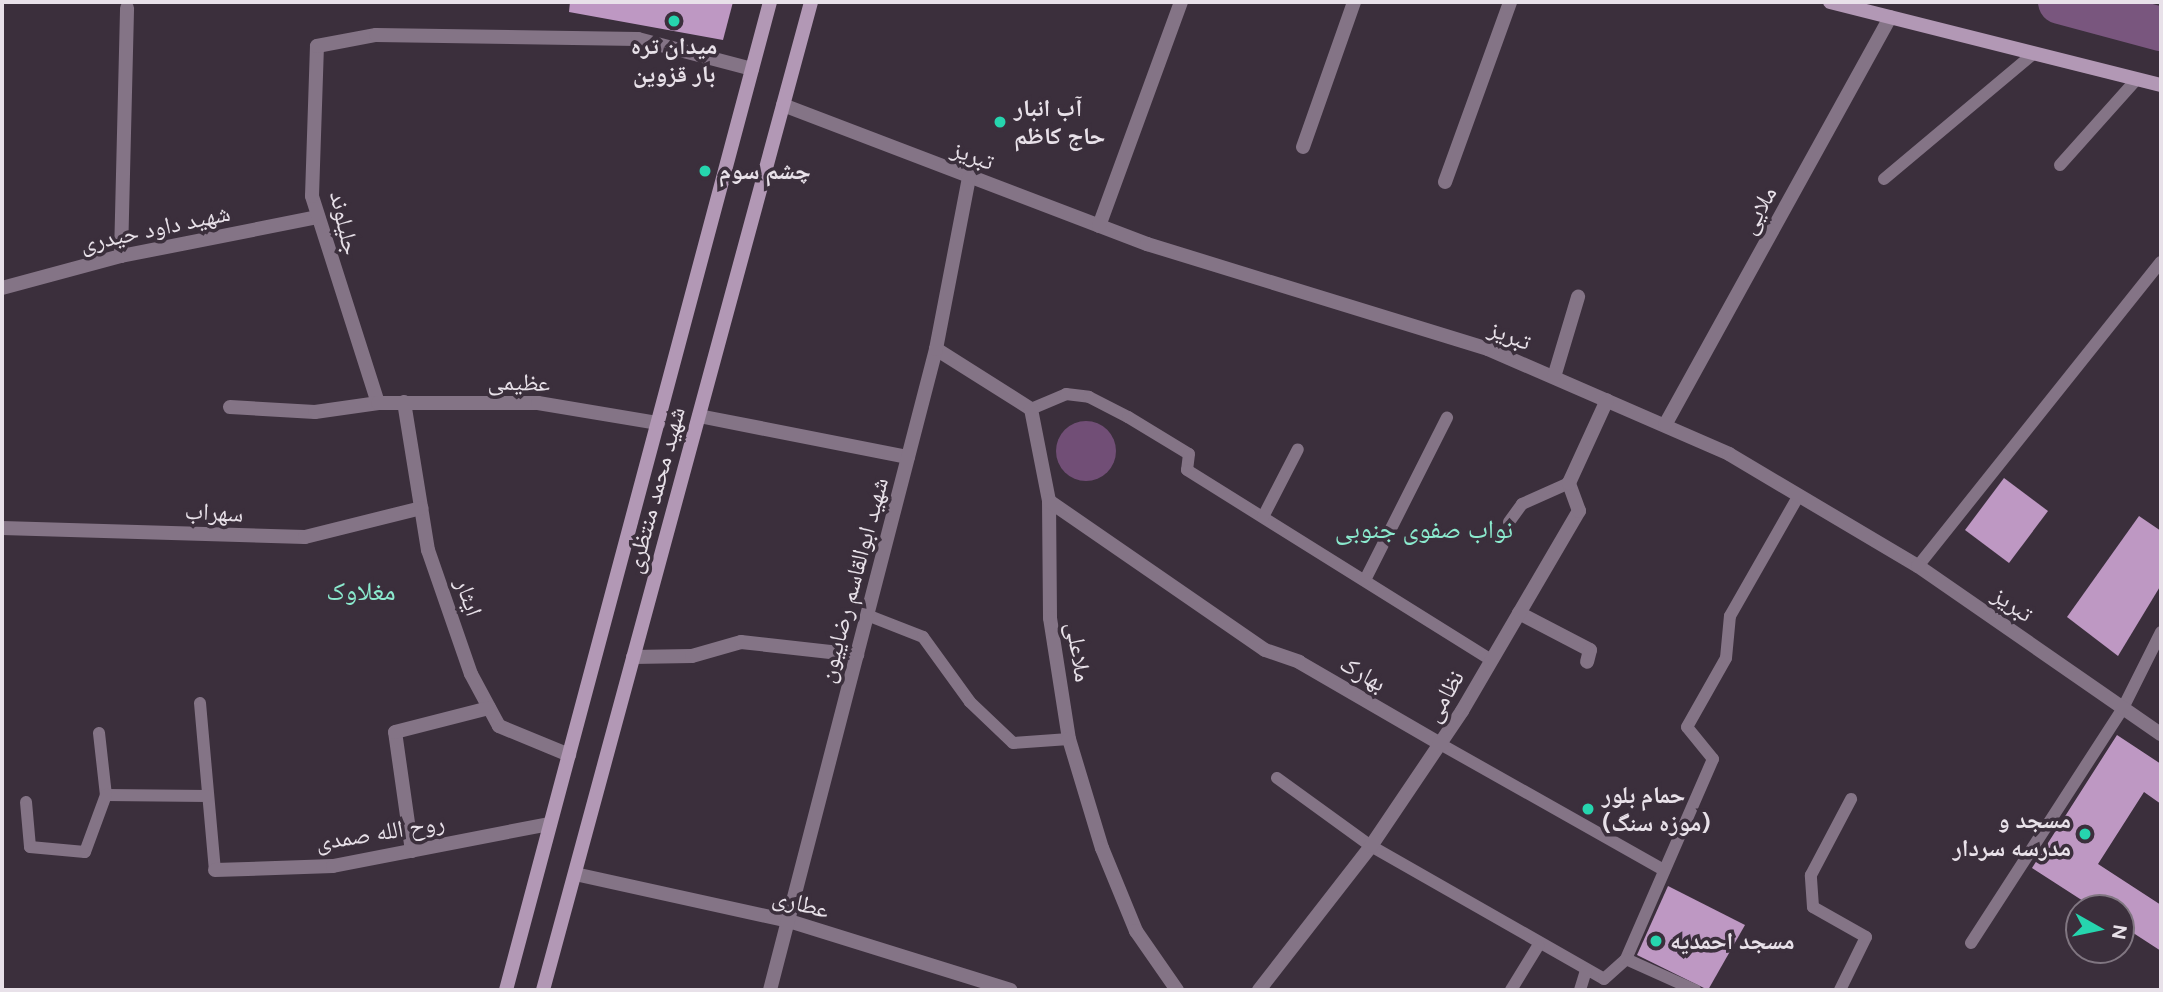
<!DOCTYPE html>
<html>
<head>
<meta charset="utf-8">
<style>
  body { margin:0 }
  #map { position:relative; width:2163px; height:992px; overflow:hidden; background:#3b2f3c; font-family:Figtree,"Noto Naskh Arabic",sans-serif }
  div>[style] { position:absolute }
  .forest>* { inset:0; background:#714e76 }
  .round { border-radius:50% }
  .river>* { height:44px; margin:-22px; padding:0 22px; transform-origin:22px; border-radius:22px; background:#79567e }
  .building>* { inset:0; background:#be98c3 }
  .service>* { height:12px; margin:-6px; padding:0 6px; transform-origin:6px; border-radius:6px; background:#847486 }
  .pedestrian>* { height:14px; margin:-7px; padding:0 7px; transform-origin:7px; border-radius:7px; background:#847486 }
  .minor>* { height:14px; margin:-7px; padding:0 7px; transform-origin:7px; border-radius:7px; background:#847486 }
  .secondary>* { height:14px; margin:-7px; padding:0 7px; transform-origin:7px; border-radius:7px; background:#b298b5 }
  .dots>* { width:19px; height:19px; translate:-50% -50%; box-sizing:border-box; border:4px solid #3b2f3c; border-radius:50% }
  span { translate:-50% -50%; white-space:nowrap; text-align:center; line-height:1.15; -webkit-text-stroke:7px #3b2f3c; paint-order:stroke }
  .poi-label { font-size:24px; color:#e8e1e9; font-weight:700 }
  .left { translate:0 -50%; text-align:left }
  .right { translate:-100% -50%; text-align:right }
  .street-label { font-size:24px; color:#e8e1e9 }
  .neighbourhood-label { font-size:26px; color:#8beace }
  .frame { position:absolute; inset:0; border:4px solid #e8e1e9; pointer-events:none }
  .north { position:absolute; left:2065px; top:894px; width:70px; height:70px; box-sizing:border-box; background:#3b2f3c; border:2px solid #807681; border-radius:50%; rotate:99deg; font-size:19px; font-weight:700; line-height:28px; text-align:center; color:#e8e1e9 }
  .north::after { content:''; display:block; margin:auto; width:24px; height:32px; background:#26d5ae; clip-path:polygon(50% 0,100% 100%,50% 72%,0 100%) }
</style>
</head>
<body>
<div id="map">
  <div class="forest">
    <i class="round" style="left:1056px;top:421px;width:60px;height:60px"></i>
  </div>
  <div class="river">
    <i style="left:2060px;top:2px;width:105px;rotate:15deg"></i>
  </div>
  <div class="building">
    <i style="clip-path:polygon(570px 2px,733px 2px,723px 40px,569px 12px)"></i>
    <i style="clip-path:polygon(2004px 478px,2048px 511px,2009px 563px,1965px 530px)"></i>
    <i style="clip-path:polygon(2139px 516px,2161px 531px,2161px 585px,2118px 656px,2067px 617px)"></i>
    <i style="clip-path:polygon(2117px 735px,2161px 764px,2161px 804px,2144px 792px,2098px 864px,2161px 905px,2161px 951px,2121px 925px,2121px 908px,2094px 908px,2032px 868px)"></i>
    <i style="clip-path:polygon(1668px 886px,1745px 925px,1708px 990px,1637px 955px)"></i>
  </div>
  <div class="service">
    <i style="left:2060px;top:165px;width:115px;rotate:-48.2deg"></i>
    <i style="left:1884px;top:179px;width:196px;rotate:-40deg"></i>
    <i style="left:1031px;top:409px;width:38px;rotate:-23deg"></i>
    <i style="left:1066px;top:394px;width:23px;rotate:7deg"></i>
    <i style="left:1089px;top:397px;width:44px;rotate:27.1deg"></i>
    <i style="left:1128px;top:417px;width:71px;rotate:31.2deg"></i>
    <i style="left:1189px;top:454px;width:16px;rotate:97deg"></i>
    <i style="left:1187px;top:470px;width:358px;rotate:32deg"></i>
    <i style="left:1263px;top:517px;width:76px;rotate:-62.8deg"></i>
    <i style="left:1509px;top:522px;width:22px;rotate:-54deg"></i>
    <i style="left:1522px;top:504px;width:51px;rotate:-24.1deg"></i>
    <i style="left:1918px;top:566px;width:389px;rotate:-51.4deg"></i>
    <i style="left:1365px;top:580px;width:182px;rotate:-63.2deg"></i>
    <i style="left:867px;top:615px;width:60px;rotate:21.4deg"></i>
    <i style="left:923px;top:637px;width:80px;rotate:54.1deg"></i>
    <i style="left:970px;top:702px;width:59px;rotate:43.6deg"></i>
    <i style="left:1013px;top:743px;width:56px;rotate:-4.1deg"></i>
    <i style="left:200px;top:703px;width:168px;rotate:84.9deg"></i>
    <i style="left:99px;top:733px;width:62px;rotate:83.6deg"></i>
    <i style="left:106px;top:795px;width:102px;rotate:0.6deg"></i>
    <i style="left:1442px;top:745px;width:255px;rotate:29.4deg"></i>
    <i style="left:1277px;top:778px;width:116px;rotate:35.9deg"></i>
    <i style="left:1371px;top:846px;width:268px;rotate:29.7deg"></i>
    <i style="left:1604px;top:979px;width:30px;rotate:-42deg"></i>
    <i style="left:1626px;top:959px;width:218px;rotate:-66.5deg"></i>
    <i style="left:1713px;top:759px;width:41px;rotate:-129.1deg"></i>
    <i style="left:1687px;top:727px;width:79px;rotate:-60.5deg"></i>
    <i style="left:1726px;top:658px;width:42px;rotate:-84.6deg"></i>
    <i style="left:1730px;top:616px;width:139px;rotate:-60.3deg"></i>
    <i style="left:26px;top:802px;width:45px;rotate:84.9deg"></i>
    <i style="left:30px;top:847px;width:55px;rotate:5.2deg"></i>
    <i style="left:85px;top:852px;width:61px;rotate:-69.8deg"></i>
    <i style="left:1971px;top:943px;width:280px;rotate:-57.1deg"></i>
    <i style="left:2123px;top:708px;width:85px;rotate:-63.4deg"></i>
    <i style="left:1626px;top:959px;width:76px;rotate:24.2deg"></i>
    <i style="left:1511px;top:990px;width:52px;rotate:-58.5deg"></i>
    <i style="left:1580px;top:990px;width:21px;rotate:-73deg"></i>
    <i style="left:1840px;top:990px;width:59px;rotate:-63.9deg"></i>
    <i style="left:1866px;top:937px;width:61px;rotate:-150.5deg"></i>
    <i style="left:1813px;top:907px;width:32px;rotate:-94deg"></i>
    <i style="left:1811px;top:875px;width:86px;rotate:-62.2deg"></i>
  </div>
  <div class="pedestrian">
    <i style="left:1519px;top:613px;width:80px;rotate:27.5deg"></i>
    <i style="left:1590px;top:650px;width:12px;rotate:104deg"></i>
  </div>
  <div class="minor">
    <i style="left:783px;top:105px;width:390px;rotate:20.9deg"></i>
    <i style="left:1147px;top:244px;width:357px;rotate:17.1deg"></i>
    <i style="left:1488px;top:349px;width:263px;rotate:23.5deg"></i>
    <i style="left:1729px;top:454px;width:220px;rotate:30.7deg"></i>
    <i style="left:1918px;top:566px;width:295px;rotate:34.7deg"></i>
    <i style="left:1303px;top:147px;width:154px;rotate:-70.6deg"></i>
    <i style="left:1445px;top:182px;width:191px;rotate:-70.1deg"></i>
    <i style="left:1099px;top:226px;width:239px;rotate:-69.9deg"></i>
    <i style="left:121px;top:256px;width:248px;rotate:-88.6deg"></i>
    <i style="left:2px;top:288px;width:123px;rotate:-15.1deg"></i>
    <i style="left:121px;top:256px;width:201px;rotate:-11.2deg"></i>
    <i style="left:936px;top:349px;width:112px;rotate:32.3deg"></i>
    <i style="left:1031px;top:409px;width:94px;rotate:78.9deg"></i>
    <i style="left:1049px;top:501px;width:117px;rotate:89.5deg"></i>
    <i style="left:1050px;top:618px;width:122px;rotate:81.1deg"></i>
    <i style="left:1069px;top:739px;width:114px;rotate:73.2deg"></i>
    <i style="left:1102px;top:848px;width:90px;rotate:67.7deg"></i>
    <i style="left:1136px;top:931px;width:72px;rotate:55.2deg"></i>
    <i style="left:1554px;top:377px;width:84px;rotate:-73.3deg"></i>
    <i style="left:404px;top:402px;width:150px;rotate:80.8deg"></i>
    <i style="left:428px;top:550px;width:131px;rotate:70.9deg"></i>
    <i style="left:471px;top:674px;width:59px;rotate:61.7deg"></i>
    <i style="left:499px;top:726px;width:76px;rotate:22.5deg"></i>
    <i style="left:378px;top:403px;width:217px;rotate:-107.7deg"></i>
    <i style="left:312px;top:196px;width:150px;rotate:-88.1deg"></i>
    <i style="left:317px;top:46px;width:60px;rotate:-10.6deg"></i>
    <i style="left:376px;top:35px;width:262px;rotate:0.9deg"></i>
    <i style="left:638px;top:39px;width:118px;rotate:14.7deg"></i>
    <i style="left:230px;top:407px;width:85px;rotate:3.4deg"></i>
    <i style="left:315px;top:412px;width:64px;rotate:-8.1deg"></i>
    <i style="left:378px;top:403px;width:160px"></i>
    <i style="left:538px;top:403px;width:122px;rotate:9.5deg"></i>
    <i style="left:699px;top:416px;width:213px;rotate:11.1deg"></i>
    <i style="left:1665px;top:425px;width:466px;rotate:-61.1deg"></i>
    <i style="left:1049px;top:501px;width:262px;rotate:34.6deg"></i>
    <i style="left:1265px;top:650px;width:36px;rotate:19deg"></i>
    <i style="left:1299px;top:662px;width:165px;rotate:30.1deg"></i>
    <i style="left:2px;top:528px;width:303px;rotate:1.7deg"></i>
    <i style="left:305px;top:537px;width:120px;rotate:-14deg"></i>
    <i style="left:633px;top:657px;width:59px;rotate:-1deg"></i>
    <i style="left:692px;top:656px;width:51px;rotate:-15.9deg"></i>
    <i style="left:741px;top:642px;width:117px;rotate:6.4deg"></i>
    <i style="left:412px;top:851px;width:120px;rotate:-98.1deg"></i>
    <i style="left:395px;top:732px;width:97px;rotate:-14.3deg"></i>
    <i style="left:215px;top:870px;width:118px;rotate:-1.9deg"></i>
    <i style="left:333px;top:866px;width:221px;rotate:-11deg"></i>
    <i style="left:575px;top:874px;width:219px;rotate:12.4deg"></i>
    <i style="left:789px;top:921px;width:232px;rotate:17.3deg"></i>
    <i style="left:770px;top:990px;width:662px;rotate:-75.48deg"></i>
    <i style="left:936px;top:349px;width:174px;rotate:-79.1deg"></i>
    <i style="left:1259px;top:990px;width:182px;rotate:-52.1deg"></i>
    <i style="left:1371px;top:846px;width:163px;rotate:-56deg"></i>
    <i style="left:1462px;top:711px;width:232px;rotate:-59.7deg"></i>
    <i style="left:1579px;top:511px;width:30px;rotate:-110deg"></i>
    <i style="left:1569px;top:483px;width:91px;rotate:-65.4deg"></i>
  </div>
  <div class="secondary">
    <i style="left:1830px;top:2px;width:341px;rotate:14.1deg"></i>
    <i style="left:506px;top:990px;width:1023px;rotate:-75.04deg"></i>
    <i style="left:543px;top:990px;width:1024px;rotate:-74.82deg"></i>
  </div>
  <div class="dots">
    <i style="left:674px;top:21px;background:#26d5ae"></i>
    <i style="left:1000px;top:122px;background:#26d5ae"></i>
    <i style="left:705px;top:171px;background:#26d5ae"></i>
    <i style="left:1588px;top:809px;background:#26d5ae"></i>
    <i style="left:2085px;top:834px;background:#26d5ae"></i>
    <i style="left:1656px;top:941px;background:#26d5ae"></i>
  </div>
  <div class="poi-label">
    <span style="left:674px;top:60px">میدان تره<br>بار قزوین</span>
    <span class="left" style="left:1014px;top:122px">آب انبار<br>حاج کاظم</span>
    <span class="left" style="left:719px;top:171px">چشم سوم</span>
    <span class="left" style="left:1602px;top:809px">حمام بلور<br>(موزه سنگ)</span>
    <span class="right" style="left:2071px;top:834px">مسجد و<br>مدرسه سردار</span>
    <span class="left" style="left:1670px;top:941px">مسجد احمدیه</span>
  </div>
  <div class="street-label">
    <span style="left:973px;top:155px;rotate:21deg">تبریز</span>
    <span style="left:1758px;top:210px;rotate:-61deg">ملایی</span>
    <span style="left:345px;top:223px;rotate:77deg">جلیلوند</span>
    <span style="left:155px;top:228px;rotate:-12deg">شهید داود حیدری</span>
    <span style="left:1510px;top:335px;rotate:22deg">تبریز</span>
    <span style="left:519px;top:382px;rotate:2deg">عظیمی</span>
    <span style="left:655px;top:490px;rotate:-75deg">شهید محمد منتظری</span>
    <span style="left:214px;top:512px;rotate:3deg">سهراب</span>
    <span style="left:853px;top:580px;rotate:-75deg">شهید ابوالقاسم رضاییون</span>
    <span style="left:469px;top:597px;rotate:71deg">ایثار</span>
    <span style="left:2013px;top:604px;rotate:35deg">تبریز</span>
    <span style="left:1079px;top:652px;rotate:81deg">ملاعلی</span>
    <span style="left:1363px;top:673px;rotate:30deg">بهارک</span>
    <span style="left:1444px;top:696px;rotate:-60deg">نظامی</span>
    <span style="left:380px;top:832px;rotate:-9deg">روح الله صمدی</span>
    <span style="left:801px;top:903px;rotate:15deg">عطاری</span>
  </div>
  <div class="neighbourhood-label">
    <span style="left:1424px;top:530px">نواب صفوی جنوبی</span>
    <span style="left:361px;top:592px">مغلاوک</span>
  </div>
  <div class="frame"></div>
  <div class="north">N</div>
</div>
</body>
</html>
